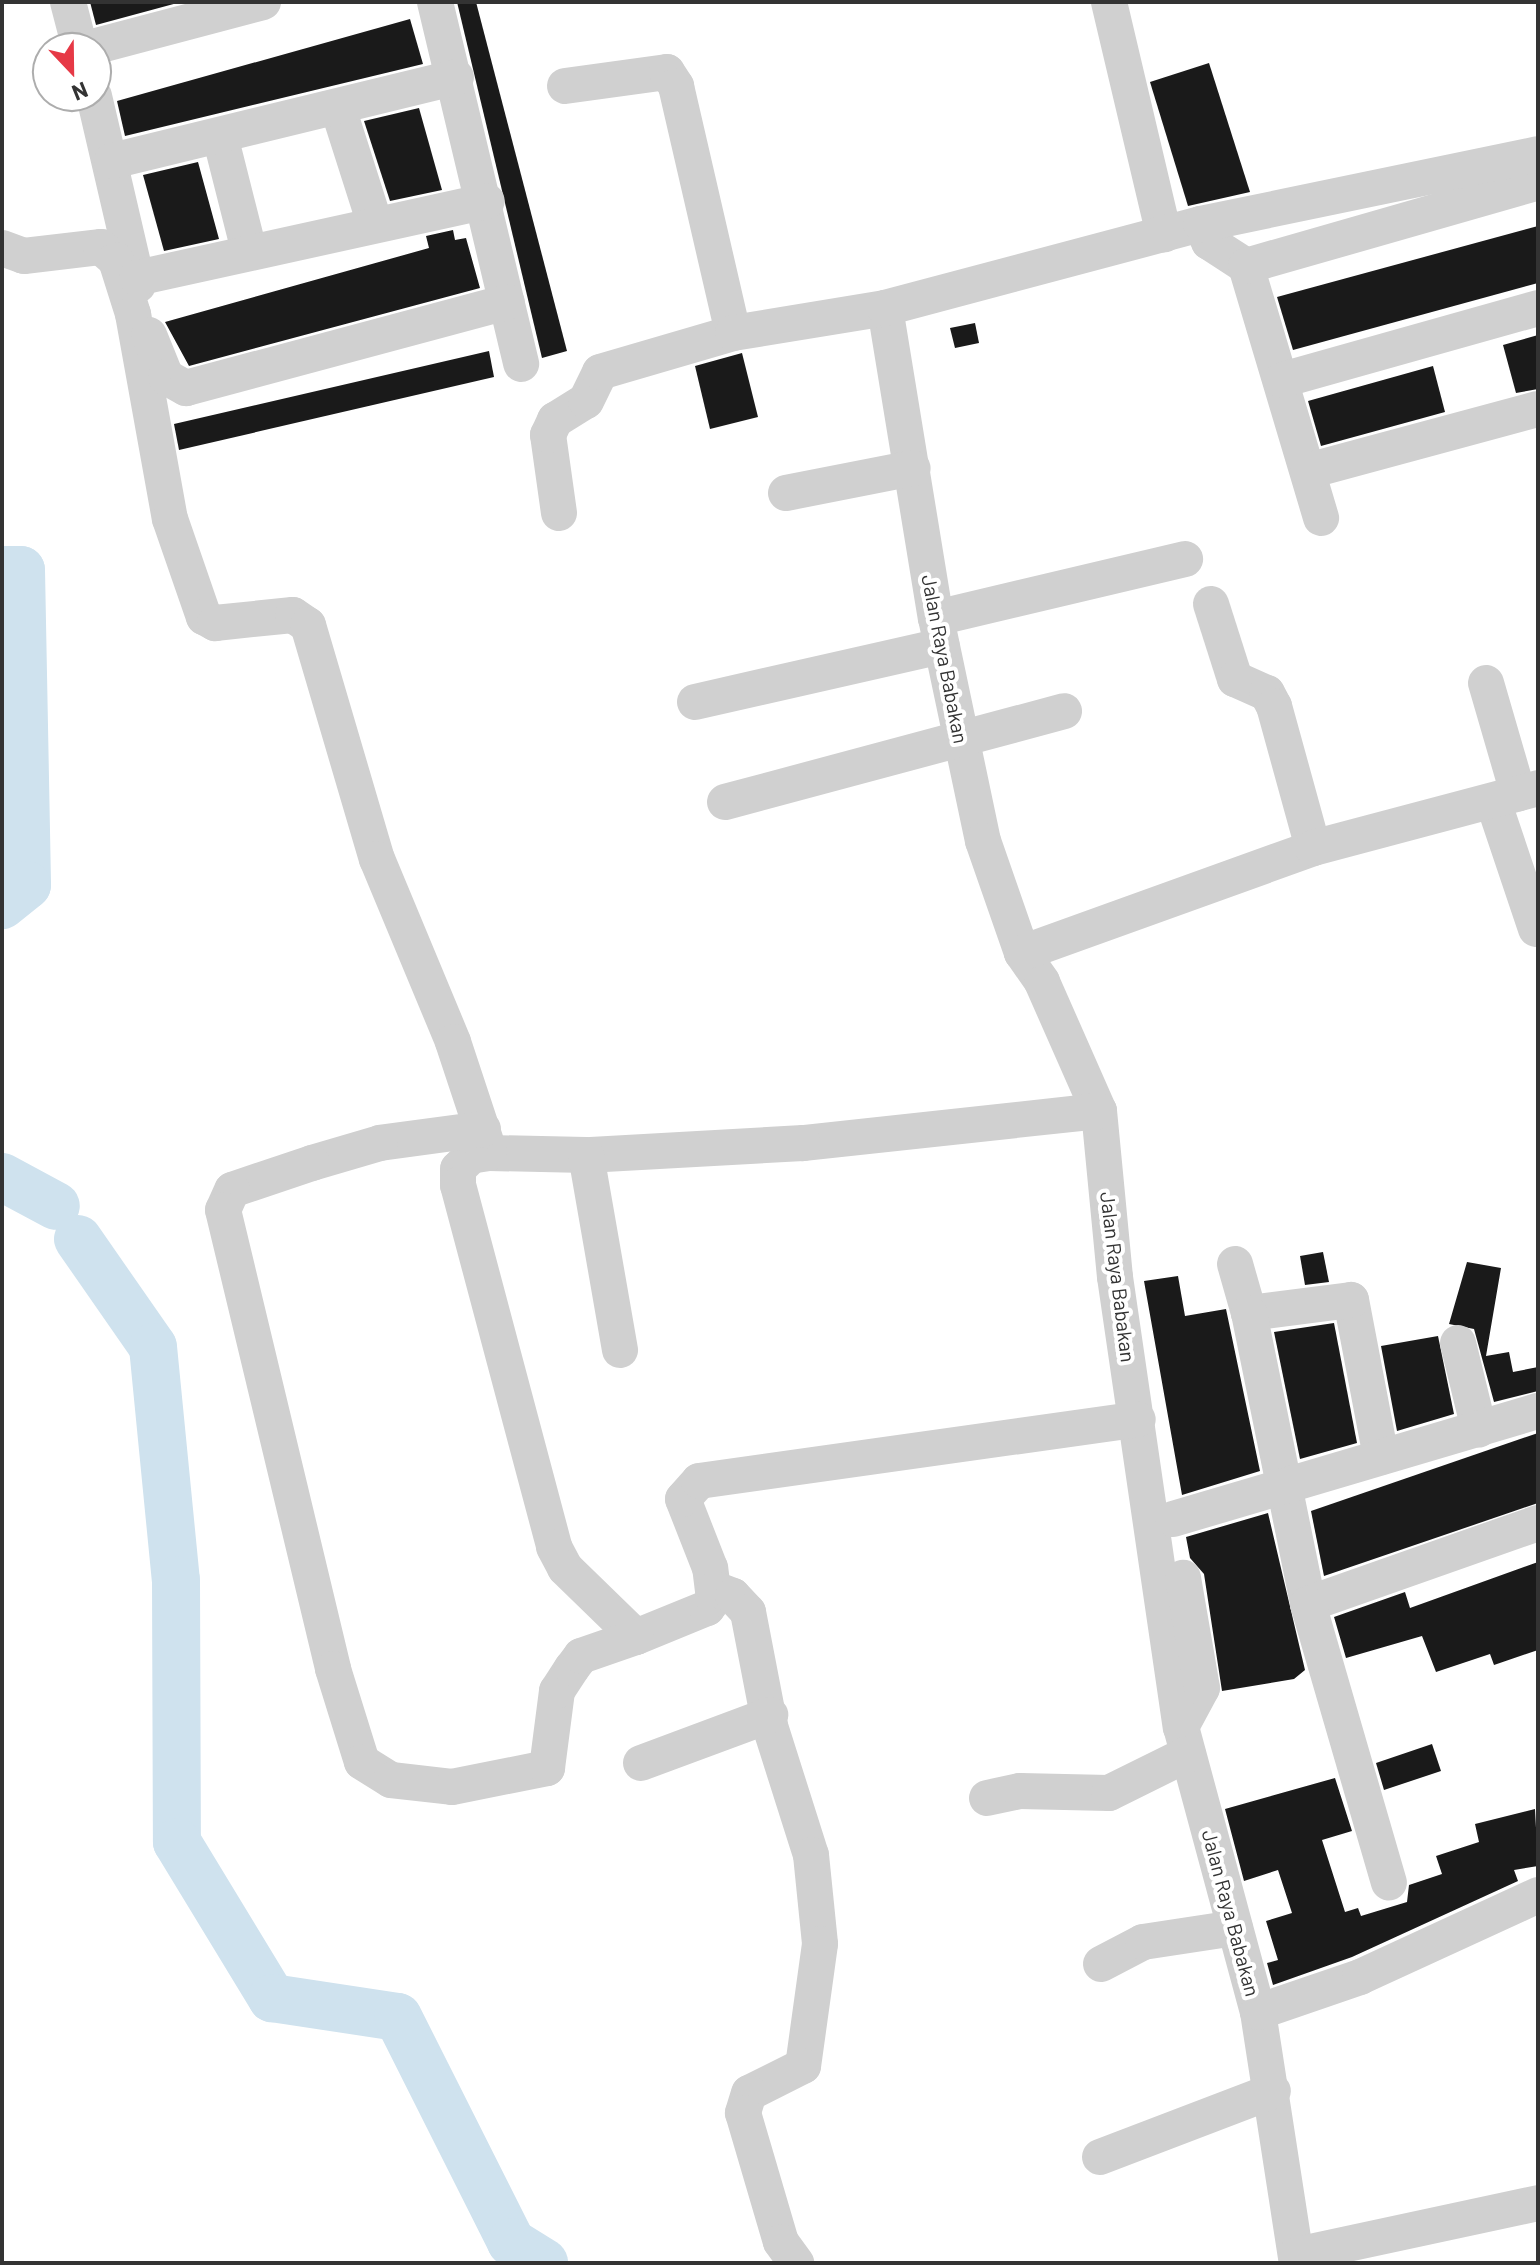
<!DOCTYPE html>
<html>
<head>
<meta charset="utf-8">
<style>
  body { margin:0 }
  #map { position:relative; width:1540px; height:2265px; overflow:hidden; background:#fff; font-family:Barlow,sans-serif }
  div>[style] { position:absolute }
  .river>* { height:48px; margin:-24px; padding:0 24px; transform-origin:24px; border-radius:24px; background:#cfe2ee }
  .building>* { inset:0; background:#1a1a1a }
  .minor>* { height:36px; margin:-18px; padding:0 18px; transform-origin:18px; border-radius:18px; background:#d0d0d0 }
  span { translate:-50% -50%; white-space:nowrap; text-align:center; line-height:1.15; -webkit-text-stroke:8px #fff; paint-order:stroke }
  .street-label { font-size:20px; color:#333 }
  .frame { position:absolute; inset:0; border:4px solid #333; pointer-events:none }
  .north { position:absolute; left:32px; top:32px; width:80px; height:80px; box-sizing:border-box; background:#fff; border:2px solid #adadad; border-radius:50%; rotate:158deg; font-size:22px; font-weight:700; line-height:32px; text-align:center; color:#333 }
  .north::after { content:''; display:block; margin:auto; width:28px; height:36px; background:#e63946; clip-path:polygon(50% 0,100% 100%,50% 72%,0 100%) }
</style>
</head>
<body>
<div id="map">
  <div class="river">
    <i style="left:2px;top:570px;width:19px"></i>
    <i style="left:21px;top:570px;width:315px;rotate:88.9deg"></i>
    <i style="left:27px;top:885px;width:32px;rotate:141deg"></i>
    <i style="left:2px;top:1177px;width:61px;rotate:28.2deg"></i>
    <i style="left:78px;top:1239px;width:131px;rotate:55.2deg"></i>
    <i style="left:153px;top:1347px;width:234px;rotate:84.4deg"></i>
    <i style="left:176px;top:1580px;width:262px;rotate:89.8deg"></i>
    <i style="left:177px;top:1842px;width:183px;rotate:58.7deg"></i>
    <i style="left:272px;top:1998px;width:127px;rotate:8.6deg"></i>
    <i style="left:398px;top:2017px;width:252px;rotate:63.3deg"></i>
    <i style="left:511px;top:2242px;width:39px;rotate:32deg"></i>
  </div>
  <div class="building">
    <i style="clip-path:polygon(90px 2px,181px 2px,96px 25px)"></i>
    <i style="clip-path:polygon(457px 2px,476px 2px,567px 351px,542px 358px)"></i>
    <i style="clip-path:polygon(410px 19px,423px 64px,125px 136px,117px 101px)"></i>
    <i style="clip-path:polygon(1209px 63px,1250px 192px,1188px 206px,1150px 82px)"></i>
    <i style="clip-path:polygon(419px 108px,442px 190px,390px 201px,364px 121px)"></i>
    <i style="clip-path:polygon(198px 162px,219px 239px,164px 251px,143px 175px)"></i>
    <i style="clip-path:polygon(1538px 226px,1538px 283px,1293px 350px,1277px 297px)"></i>
    <i style="clip-path:polygon(453px 230px,455px 240px,466px 238px,480px 288px,189px 366px,165px 322px,429px 248px,426px 236px)"></i>
    <i style="clip-path:polygon(975px 323px,979px 343px,955px 348px,950px 328px)"></i>
    <i style="clip-path:polygon(1538px 335px,1538px 389px,1516px 393px,1503px 345px)"></i>
    <i style="clip-path:polygon(489px 351px,494px 377px,179px 450px,174px 424px)"></i>
    <i style="clip-path:polygon(742px 353px,758px 417px,710px 429px,695px 366px)"></i>
    <i style="clip-path:polygon(1433px 366px,1445px 412px,1321px 446px,1308px 401px)"></i>
    <i style="clip-path:polygon(1323px 1252px,1329px 1282px,1305px 1285px,1300px 1256px)"></i>
    <i style="clip-path:polygon(1467px 1262px,1501px 1268px,1486px 1356px,1509px 1352px,1513px 1372px,1538px 1367px,1538px 1391px,1494px 1402px,1474px 1329px,1449px 1324px)"></i>
    <i style="clip-path:polygon(1178px 1276px,1185px 1316px,1226px 1309px,1260px 1471px,1182px 1495px,1144px 1281px)"></i>
    <i style="clip-path:polygon(1334px 1323px,1357px 1443px,1300px 1459px,1274px 1332px)"></i>
    <i style="clip-path:polygon(1438px 1336px,1454px 1414px,1397px 1431px,1381px 1346px)"></i>
    <i style="clip-path:polygon(1538px 1433px,1538px 1503px,1324px 1576px,1311px 1511px)"></i>
    <i style="clip-path:polygon(1268px 1513px,1305px 1670px,1294px 1679px,1222px 1691px,1204px 1574px,1190px 1558px,1186px 1537px)"></i>
    <i style="clip-path:polygon(1538px 1562px,1538px 1650px,1494px 1665px,1490px 1654px,1436px 1672px,1422px 1636px,1346px 1658px,1334px 1617px,1405px 1592px,1410px 1608px)"></i>
    <i style="clip-path:polygon(1432px 1744px,1441px 1771px,1384px 1790px,1376px 1763px)"></i>
    <i style="clip-path:polygon(1335px 1778px,1352px 1831px,1322px 1840px,1345px 1912px,1358px 1908px,1361px 1916px,1407px 1902px,1409px 1885px,1442px 1874px,1436px 1856px,1479px 1842px,1475px 1824px,1535px 1809px,1538px 1866px,1514px 1870px,1518px 1881px,1352px 1957px,1273px 1985px,1267px 1963px,1278px 1960px,1266px 1921px,1292px 1913px,1278px 1870px,1244px 1881px,1225px 1809px)"></i>
  </div>
  <div class="minor">
    <i style="left:68px;top:2px;width:48px;rotate:75.4deg"></i>
    <i style="left:435px;top:2px;width:372px;rotate:76.6deg"></i>
    <i style="left:1109px;top:2px;width:239px;rotate:76.7deg"></i>
    <i style="left:89px;top:48px;width:180px;rotate:-14.8deg"></i>
    <i style="left:565px;top:86px;width:103px;rotate:-7.8deg"></i>
    <i style="left:667px;top:72px;width:17px;rotate:57deg"></i>
    <i style="left:676px;top:86px;width:253px;rotate:77deg"></i>
    <i style="left:94px;top:96px;width:194px;rotate:76.9deg"></i>
    <i style="left:338px;top:108px;width:119px;rotate:72.3deg"></i>
    <i style="left:220px;top:136px;width:119px;rotate:75.8deg"></i>
    <i style="left:112px;top:161px;width:354px;rotate:-13.7deg"></i>
    <i style="left:1201px;top:224px;width:20px;rotate:66deg"></i>
    <i style="left:1209px;top:242px;width:44px;rotate:33deg"></i>
    <i style="left:1246px;top:266px;width:263px;rotate:73.4deg"></i>
    <i style="left:2px;top:248px;width:23px;rotate:20deg"></i>
    <i style="left:24px;top:256px;width:78px;rotate:-6.7deg"></i>
    <i style="left:101px;top:247px;width:20px;rotate:41deg"></i>
    <i style="left:116px;top:260px;width:57px;rotate:72.5deg"></i>
    <i style="left:133px;top:314px;width:208px;rotate:79.8deg"></i>
    <i style="left:170px;top:519px;width:104px;rotate:70.9deg"></i>
    <i style="left:204px;top:617px;width:13px;rotate:29deg"></i>
    <i style="left:215px;top:623px;width:78px;rotate:-5.9deg"></i>
    <i style="left:293px;top:615px;width:18px;rotate:34deg"></i>
    <i style="left:308px;top:625px;width:244px;rotate:73.6deg"></i>
    <i style="left:377px;top:859px;width:198px;rotate:67.4deg"></i>
    <i style="left:453px;top:1042px;width:115px;rotate:71.7deg"></i>
    <i style="left:1246px;top:266px;width:304px;rotate:-16deg"></i>
    <i style="left:137px;top:278px;width:358px;rotate:-12.4deg"></i>
    <i style="left:885px;top:308px;width:314px;rotate:80.7deg"></i>
    <i style="left:936px;top:618px;width:228px;rotate:78.1deg"></i>
    <i style="left:983px;top:841px;width:119px;rotate:70.8deg"></i>
    <i style="left:1022px;top:953px;width:35px;rotate:55deg"></i>
    <i style="left:1042px;top:982px;width:141px;rotate:66.2deg"></i>
    <i style="left:1099px;top:1111px;width:167px;rotate:84.5deg"></i>
    <i style="left:1115px;top:1277px;width:455px;rotate:81.7deg"></i>
    <i style="left:1181px;top:1727px;width:295px;rotate:74.9deg"></i>
    <i style="left:1258px;top:2012px;width:254px;rotate:81.2deg"></i>
    <i style="left:149px;top:335px;width:45px;rotate:68deg"></i>
    <i style="left:166px;top:377px;width:23px;rotate:29deg"></i>
    <i style="left:186px;top:388px;width:332px;rotate:-15deg"></i>
    <i style="left:1282px;top:380px;width:266px;rotate:-15.7deg"></i>
    <i style="left:1308px;top:471px;width:238px;rotate:-15.1deg"></i>
    <i style="left:786px;top:493px;width:129px;rotate:-11.1deg"></i>
    <i style="left:559px;top:513px;width:79px;rotate:-98deg"></i>
    <i style="left:548px;top:435px;width:17px;rotate:-65deg"></i>
    <i style="left:555px;top:420px;width:36px;rotate:-32deg"></i>
    <i style="left:586px;top:401px;width:32px;rotate:-64deg"></i>
    <i style="left:600px;top:372px;width:139px;rotate:-16.3deg"></i>
    <i style="left:733px;top:333px;width:154px;rotate:-9.3deg"></i>
    <i style="left:885px;top:308px;width:327px;rotate:-14.9deg"></i>
    <i style="left:1201px;top:224px;width:344px;rotate:-11.7deg"></i>
    <i style="left:1211px;top:604px;width:79px;rotate:72.3deg"></i>
    <i style="left:1235px;top:679px;width:35px;rotate:24deg"></i>
    <i style="left:1267px;top:693px;width:15px;rotate:62deg"></i>
    <i style="left:1274px;top:706px;width:147px;rotate:74.6deg"></i>
    <i style="left:936px;top:618px;width:256px;rotate:-13.3deg"></i>
    <i style="left:1486px;top:683px;width:115px;rotate:73.8deg"></i>
    <i style="left:695px;top:702px;width:253px;rotate:-12.8deg"></i>
    <i style="left:1493px;top:801px;width:135px;rotate:71.4deg"></i>
    <i style="left:725px;top:802px;width:351px;rotate:-15deg"></i>
    <i style="left:1022px;top:953px;width:309px;rotate:-19.8deg"></i>
    <i style="left:1313px;top:848px;width:233px;rotate:-14.9deg"></i>
    <i style="left:1099px;top:1111px;width:298px;rotate:173.8deg"></i>
    <i style="left:803px;top:1143px;width:217px;rotate:176.8deg"></i>
    <i style="left:586px;top:1155px;width:97px;rotate:-178.8deg"></i>
    <i style="left:489px;top:1153px;width:18px;rotate:171deg"></i>
    <i style="left:471px;top:1156px;width:18px;rotate:135deg"></i>
    <i style="left:458px;top:1169px;width:16px;rotate:90deg"></i>
    <i style="left:458px;top:1185px;width:375px;rotate:75.1deg"></i>
    <i style="left:554px;top:1547px;width:24px;rotate:62deg"></i>
    <i style="left:565px;top:1568px;width:99px;rotate:44.2deg"></i>
    <i style="left:636px;top:1637px;width:77px;rotate:-22.2deg"></i>
    <i style="left:707px;top:1608px;width:11px;rotate:-52deg"></i>
    <i style="left:714px;top:1599px;width:31px;rotate:-97deg"></i>
    <i style="left:710px;top:1568px;width:74px;rotate:-111.4deg"></i>
    <i style="left:683px;top:1499px;width:24px;rotate:-48deg"></i>
    <i style="left:699px;top:1481px;width:443px;rotate:-8deg"></i>
    <i style="left:483px;top:1129px;width:104px;rotate:172.3deg"></i>
    <i style="left:380px;top:1143px;width:71px;rotate:163.6deg"></i>
    <i style="left:312px;top:1163px;width:84px;rotate:161.4deg"></i>
    <i style="left:232px;top:1190px;width:22px;rotate:114deg"></i>
    <i style="left:223px;top:1210px;width:472px;rotate:76.5deg"></i>
    <i style="left:333px;top:1669px;width:97px;rotate:72.7deg"></i>
    <i style="left:362px;top:1762px;width:34px;rotate:32deg"></i>
    <i style="left:391px;top:1780px;width:61px;rotate:6.5deg"></i>
    <i style="left:452px;top:1787px;width:97px;rotate:-11.3deg"></i>
    <i style="left:547px;top:1768px;width:78px;rotate:-82.6deg"></i>
    <i style="left:557px;top:1691px;width:27px;rotate:-57deg"></i>
    <i style="left:572px;top:1668px;width:15px;rotate:-53deg"></i>
    <i style="left:581px;top:1656px;width:58px;rotate:-19.1deg"></i>
    <i style="left:586px;top:1155px;width:198px;rotate:80.1deg"></i>
    <i style="left:1235px;top:1264px;width:51px;rotate:74.1deg"></i>
    <i style="left:1458px;top:1343px;width:89px;rotate:76.3deg"></i>
    <i style="left:1381px;top:1457px;width:160px;rotate:-100.8deg"></i>
    <i style="left:1351px;top:1300px;width:103px;rotate:172.7deg"></i>
    <i style="left:1249px;top:1313px;width:297px;rotate:78.5deg"></i>
    <i style="left:1308px;top:1604px;width:244px;rotate:-19.4deg"></i>
    <i style="left:1173px;top:1519px;width:381px;rotate:-16.5deg"></i>
    <i style="left:715px;top:1589px;width:19px;rotate:21deg"></i>
    <i style="left:733px;top:1596px;width:22px;rotate:47deg"></i>
    <i style="left:748px;top:1612px;width:116px;rotate:79.1deg"></i>
    <i style="left:770px;top:1726px;width:135px;rotate:72.4deg"></i>
    <i style="left:811px;top:1855px;width:89px;rotate:84.2deg"></i>
    <i style="left:820px;top:1944px;width:123px;rotate:97.9deg"></i>
    <i style="left:803px;top:2066px;width:60px;rotate:153.4deg"></i>
    <i style="left:749px;top:2093px;width:21px;rotate:107deg"></i>
    <i style="left:743px;top:2113px;width:134px;rotate:73.6deg"></i>
    <i style="left:781px;top:2242px;width:26px;rotate:54deg"></i>
    <i style="left:1308px;top:1604px;width:290px;rotate:73.8deg"></i>
    <i style="left:1181px;top:1727px;width:44px;rotate:-61.7deg"></i>
    <i style="left:1202px;top:1688px;width:112px;rotate:-99.8deg"></i>
    <i style="left:641px;top:1763px;width:138px;rotate:-20.4deg"></i>
    <i style="left:987px;top:1798px;width:34px;rotate:-12deg"></i>
    <i style="left:1020px;top:1791px;width:89px;rotate:1.3deg"></i>
    <i style="left:1109px;top:1793px;width:88px;rotate:-26.3deg"></i>
    <i style="left:1101px;top:1964px;width:47px;rotate:-27.6deg"></i>
    <i style="left:1143px;top:1942px;width:93px;rotate:-8.7deg"></i>
    <i style="left:1258px;top:2012px;width:108px;rotate:-18.9deg"></i>
    <i style="left:1360px;top:1977px;width:196px;rotate:-24.7deg"></i>
    <i style="left:1100px;top:2157px;width:185px;rotate:-20.9deg"></i>
    <i style="left:1296px;top:2255px;width:248px;rotate:-12.1deg"></i>
  </div>
  <div class="street-label">
    <span style="left:945px;top:659px;rotate:79deg">Jalan Raya Babakan</span>
    <span style="left:1118px;top:1277px;rotate:83deg">Jalan Raya Babakan</span>
    <span style="left:1231px;top:1913px;rotate:75deg">Jalan Raya Babakan</span>
  </div>
  <div class="frame"></div>
  <div class="north">N</div>
</div>
</body>
</html>
